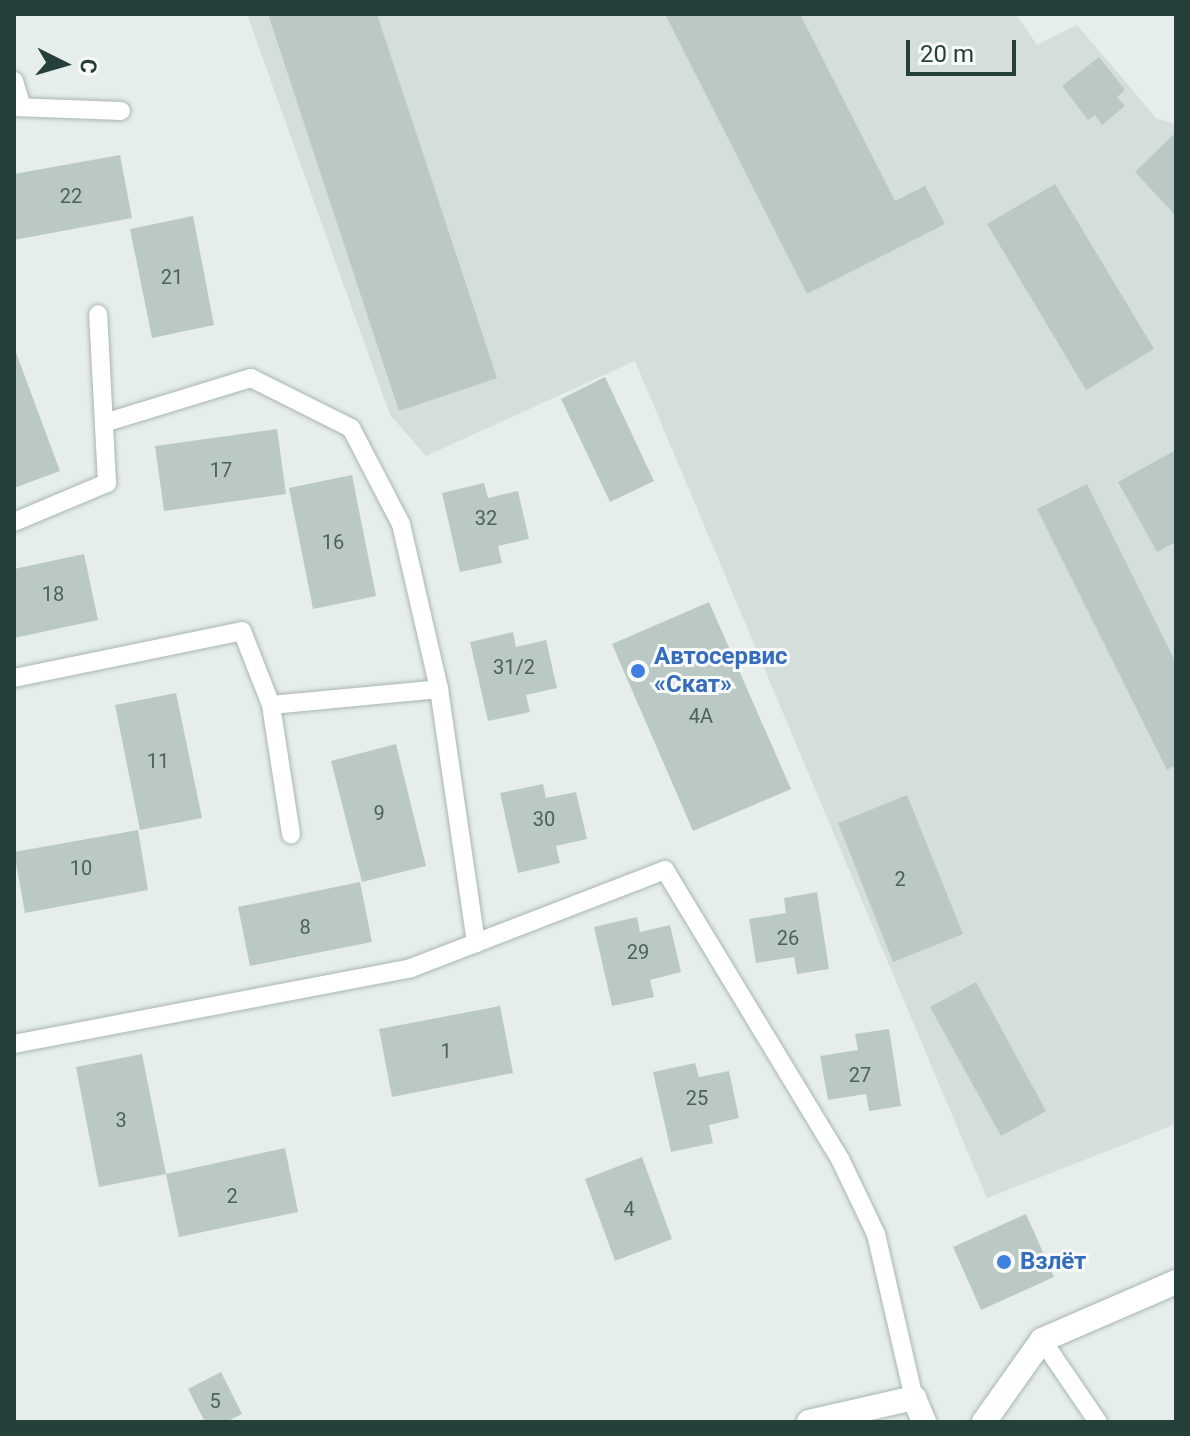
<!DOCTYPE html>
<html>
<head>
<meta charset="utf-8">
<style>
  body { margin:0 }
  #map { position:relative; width:1190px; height:1436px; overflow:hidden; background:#e6eeeb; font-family:Roboto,sans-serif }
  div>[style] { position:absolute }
  .built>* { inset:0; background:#d4deda }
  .building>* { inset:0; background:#bbc9c4 }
  .roads { filter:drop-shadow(0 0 2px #a8b6b2) drop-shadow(0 0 2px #a8b6b2) }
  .lane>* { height:18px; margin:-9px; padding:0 9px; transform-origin:9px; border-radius:9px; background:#fff }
  .street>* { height:24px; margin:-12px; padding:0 12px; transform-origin:12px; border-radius:12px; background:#fff }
  .dots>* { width:22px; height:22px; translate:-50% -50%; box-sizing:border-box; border:4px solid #f7faf9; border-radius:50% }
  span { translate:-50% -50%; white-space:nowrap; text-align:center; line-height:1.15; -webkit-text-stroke:6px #f7faf9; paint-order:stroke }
  .number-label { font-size:20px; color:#4a625c }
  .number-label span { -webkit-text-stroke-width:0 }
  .shop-label { font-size:24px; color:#366cbe; font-weight:700 }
  .left { translate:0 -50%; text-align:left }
  .frame { position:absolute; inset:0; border:16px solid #25403a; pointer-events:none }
  .north { position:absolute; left:24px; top:24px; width:80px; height:80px; -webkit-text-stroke:6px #f7faf9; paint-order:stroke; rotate:95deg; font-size:22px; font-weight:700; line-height:32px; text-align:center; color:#25403a }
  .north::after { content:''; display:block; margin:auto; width:28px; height:36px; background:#25403a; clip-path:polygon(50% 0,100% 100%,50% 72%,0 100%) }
  .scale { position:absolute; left:906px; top:40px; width:110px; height:36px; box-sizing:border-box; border:4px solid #25403a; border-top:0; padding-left:10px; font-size:24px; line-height:28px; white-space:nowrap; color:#25403a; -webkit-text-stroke:6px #f7faf9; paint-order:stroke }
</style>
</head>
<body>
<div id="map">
  <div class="built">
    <i style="clip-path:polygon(247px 14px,1016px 14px,1037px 45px,1077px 25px,1156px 118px,1176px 124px,1176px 1124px,987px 1198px,635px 361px,426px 456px,390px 415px)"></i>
  </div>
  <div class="building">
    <i style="clip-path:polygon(268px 14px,377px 14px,497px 378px,399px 411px)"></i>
    <i style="clip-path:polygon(665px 14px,800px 14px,895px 201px,925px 186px,945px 224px,807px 294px)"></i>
    <i style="clip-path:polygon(1099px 57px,1125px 90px,1117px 97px,1125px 106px,1102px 125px,1095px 115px,1088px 120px,1062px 86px)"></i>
    <i style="clip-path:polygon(1176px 132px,1176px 216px,1135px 172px)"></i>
    <i style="clip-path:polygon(120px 155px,132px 218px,14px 240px,14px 174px)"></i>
    <i style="clip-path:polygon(1055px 184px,1154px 349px,1086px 390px,987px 224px)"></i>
    <i style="clip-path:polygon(193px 216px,214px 325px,152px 338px,130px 229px)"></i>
    <i style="clip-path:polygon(14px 347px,60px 471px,14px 488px)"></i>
    <i style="clip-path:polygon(605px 377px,654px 481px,610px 502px,561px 399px)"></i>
    <i style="clip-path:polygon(277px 429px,286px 494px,164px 511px,155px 446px)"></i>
    <i style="clip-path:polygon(1176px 450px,1176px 542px,1157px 552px,1118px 482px)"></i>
    <i style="clip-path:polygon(352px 475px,376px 596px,313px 609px,289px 488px)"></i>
    <i style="clip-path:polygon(484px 483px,488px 498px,518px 491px,529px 539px,498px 546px,502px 563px,460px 572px,442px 493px)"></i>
    <i style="clip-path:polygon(1087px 484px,1176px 663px,1176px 765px,1167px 770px,1037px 509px)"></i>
    <i style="clip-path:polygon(84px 554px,98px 620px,14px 638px,14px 569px)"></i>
    <i style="clip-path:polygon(709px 602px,791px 789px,693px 831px,612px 644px)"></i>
    <i style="clip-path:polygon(513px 632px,516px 647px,546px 640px,557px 688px,526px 695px,530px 712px,488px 721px,470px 642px)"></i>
    <i style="clip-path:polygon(176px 693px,202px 818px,140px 830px,115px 705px)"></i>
    <i style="clip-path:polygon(396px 744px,426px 866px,362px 882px,331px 761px)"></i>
    <i style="clip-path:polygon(543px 784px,546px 798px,576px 792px,587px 839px,556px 846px,560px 863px,518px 873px,500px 793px)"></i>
    <i style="clip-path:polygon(907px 795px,963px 934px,893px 962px,838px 823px)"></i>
    <i style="clip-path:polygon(138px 830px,148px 890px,25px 913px,14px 852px)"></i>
    <i style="clip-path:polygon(360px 882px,372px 942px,250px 966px,238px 907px)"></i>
    <i style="clip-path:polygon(817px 892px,829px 969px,797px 974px,794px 957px,756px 963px,749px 919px,786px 913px,784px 898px)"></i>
    <i style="clip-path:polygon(637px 917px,640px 932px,670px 925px,681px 972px,650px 980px,654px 997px,612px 1006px,594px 927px)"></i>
    <i style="clip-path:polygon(976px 982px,1046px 1111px,1001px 1136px,930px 1007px)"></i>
    <i style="clip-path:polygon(500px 1006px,513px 1073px,392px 1097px,379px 1029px)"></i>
    <i style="clip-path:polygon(889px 1029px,901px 1106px,869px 1111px,866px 1094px,828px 1100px,820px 1056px,858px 1050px,855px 1034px)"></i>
    <i style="clip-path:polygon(142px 1054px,166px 1174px,99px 1187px,76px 1067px)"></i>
    <i style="clip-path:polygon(695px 1063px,699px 1077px,729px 1071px,739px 1118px,709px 1125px,713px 1143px,671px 1152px,653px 1072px)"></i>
    <i style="clip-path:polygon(285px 1148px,298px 1212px,179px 1237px,166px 1174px)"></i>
    <i style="clip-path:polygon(642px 1157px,672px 1239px,615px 1261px,585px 1179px)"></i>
    <i style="clip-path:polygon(1026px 1214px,1054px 1277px,981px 1310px,953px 1247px)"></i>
    <i style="clip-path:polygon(221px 1372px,242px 1414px,226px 1422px,205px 1422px,188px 1389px)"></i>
  </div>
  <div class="roads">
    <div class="lane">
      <i style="left:14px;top:81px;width:27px;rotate:73deg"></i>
      <i style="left:14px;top:107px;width:107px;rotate:2.1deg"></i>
      <i style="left:104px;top:423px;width:154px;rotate:-17deg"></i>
      <i style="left:251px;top:378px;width:112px;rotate:26.6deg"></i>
      <i style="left:351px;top:428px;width:108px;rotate:62.5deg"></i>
      <i style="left:401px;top:524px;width:169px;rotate:77deg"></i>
      <i style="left:14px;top:522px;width:101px;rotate:-22.8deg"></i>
      <i style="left:107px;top:483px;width:169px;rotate:-93deg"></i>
      <i style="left:14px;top:678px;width:233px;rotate:-11.6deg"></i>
      <i style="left:242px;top:631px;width:79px;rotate:68.6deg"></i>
      <i style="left:271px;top:705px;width:169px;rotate:-5.4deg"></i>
      <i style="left:439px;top:689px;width:257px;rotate:81.7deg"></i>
      <i style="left:271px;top:705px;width:131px;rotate:81.2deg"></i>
      <i style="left:14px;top:1044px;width:404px;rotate:-10.8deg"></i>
      <i style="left:411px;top:968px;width:272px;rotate:-21.1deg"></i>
      <i style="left:665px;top:870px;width:338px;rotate:58.8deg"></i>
      <i style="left:840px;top:1159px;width:83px;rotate:64.4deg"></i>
      <i style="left:876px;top:1234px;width:168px;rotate:77deg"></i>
      <i style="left:1042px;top:1340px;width:99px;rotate:55.7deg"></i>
    </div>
    <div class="street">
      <i style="left:809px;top:1422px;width:108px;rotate:-12.9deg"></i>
      <i style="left:914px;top:1398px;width:26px;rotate:67deg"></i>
      <i style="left:984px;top:1422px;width:100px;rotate:-54.7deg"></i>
      <i style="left:1042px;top:1340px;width:146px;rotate:-23.4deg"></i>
    </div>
  </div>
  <div class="dots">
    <i style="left:638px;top:671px;background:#3f7fe0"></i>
    <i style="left:1004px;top:1262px;background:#3f7fe0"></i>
  </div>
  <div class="number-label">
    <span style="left:71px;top:196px">22</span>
    <span style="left:172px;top:277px">21</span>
    <span style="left:221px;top:470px">17</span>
    <span style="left:486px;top:518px">32</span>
    <span style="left:333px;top:542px">16</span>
    <span style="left:53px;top:594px">18</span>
    <span style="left:514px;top:667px">31/2</span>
    <span style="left:701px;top:716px">4А</span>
    <span style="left:158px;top:761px">11</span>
    <span style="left:379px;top:813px">9</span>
    <span style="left:544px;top:819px">30</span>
    <span style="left:81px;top:868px">10</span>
    <span style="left:900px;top:879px">2</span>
    <span style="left:305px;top:927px">8</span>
    <span style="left:788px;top:938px">26</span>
    <span style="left:638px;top:952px">29</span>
    <span style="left:446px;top:1051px">1</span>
    <span style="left:860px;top:1075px">27</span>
    <span style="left:697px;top:1098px">25</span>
    <span style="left:121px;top:1120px">3</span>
    <span style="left:232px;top:1196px">2</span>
    <span style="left:629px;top:1209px">4</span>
    <span style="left:215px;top:1401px">5</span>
  </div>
  <div class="shop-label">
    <span class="left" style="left:654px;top:671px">Автосервис<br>«Скат»</span>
    <span class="left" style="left:1020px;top:1262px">Взлёт</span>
  </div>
  <div class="frame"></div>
  <div class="north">С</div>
  <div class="scale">20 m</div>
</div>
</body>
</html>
